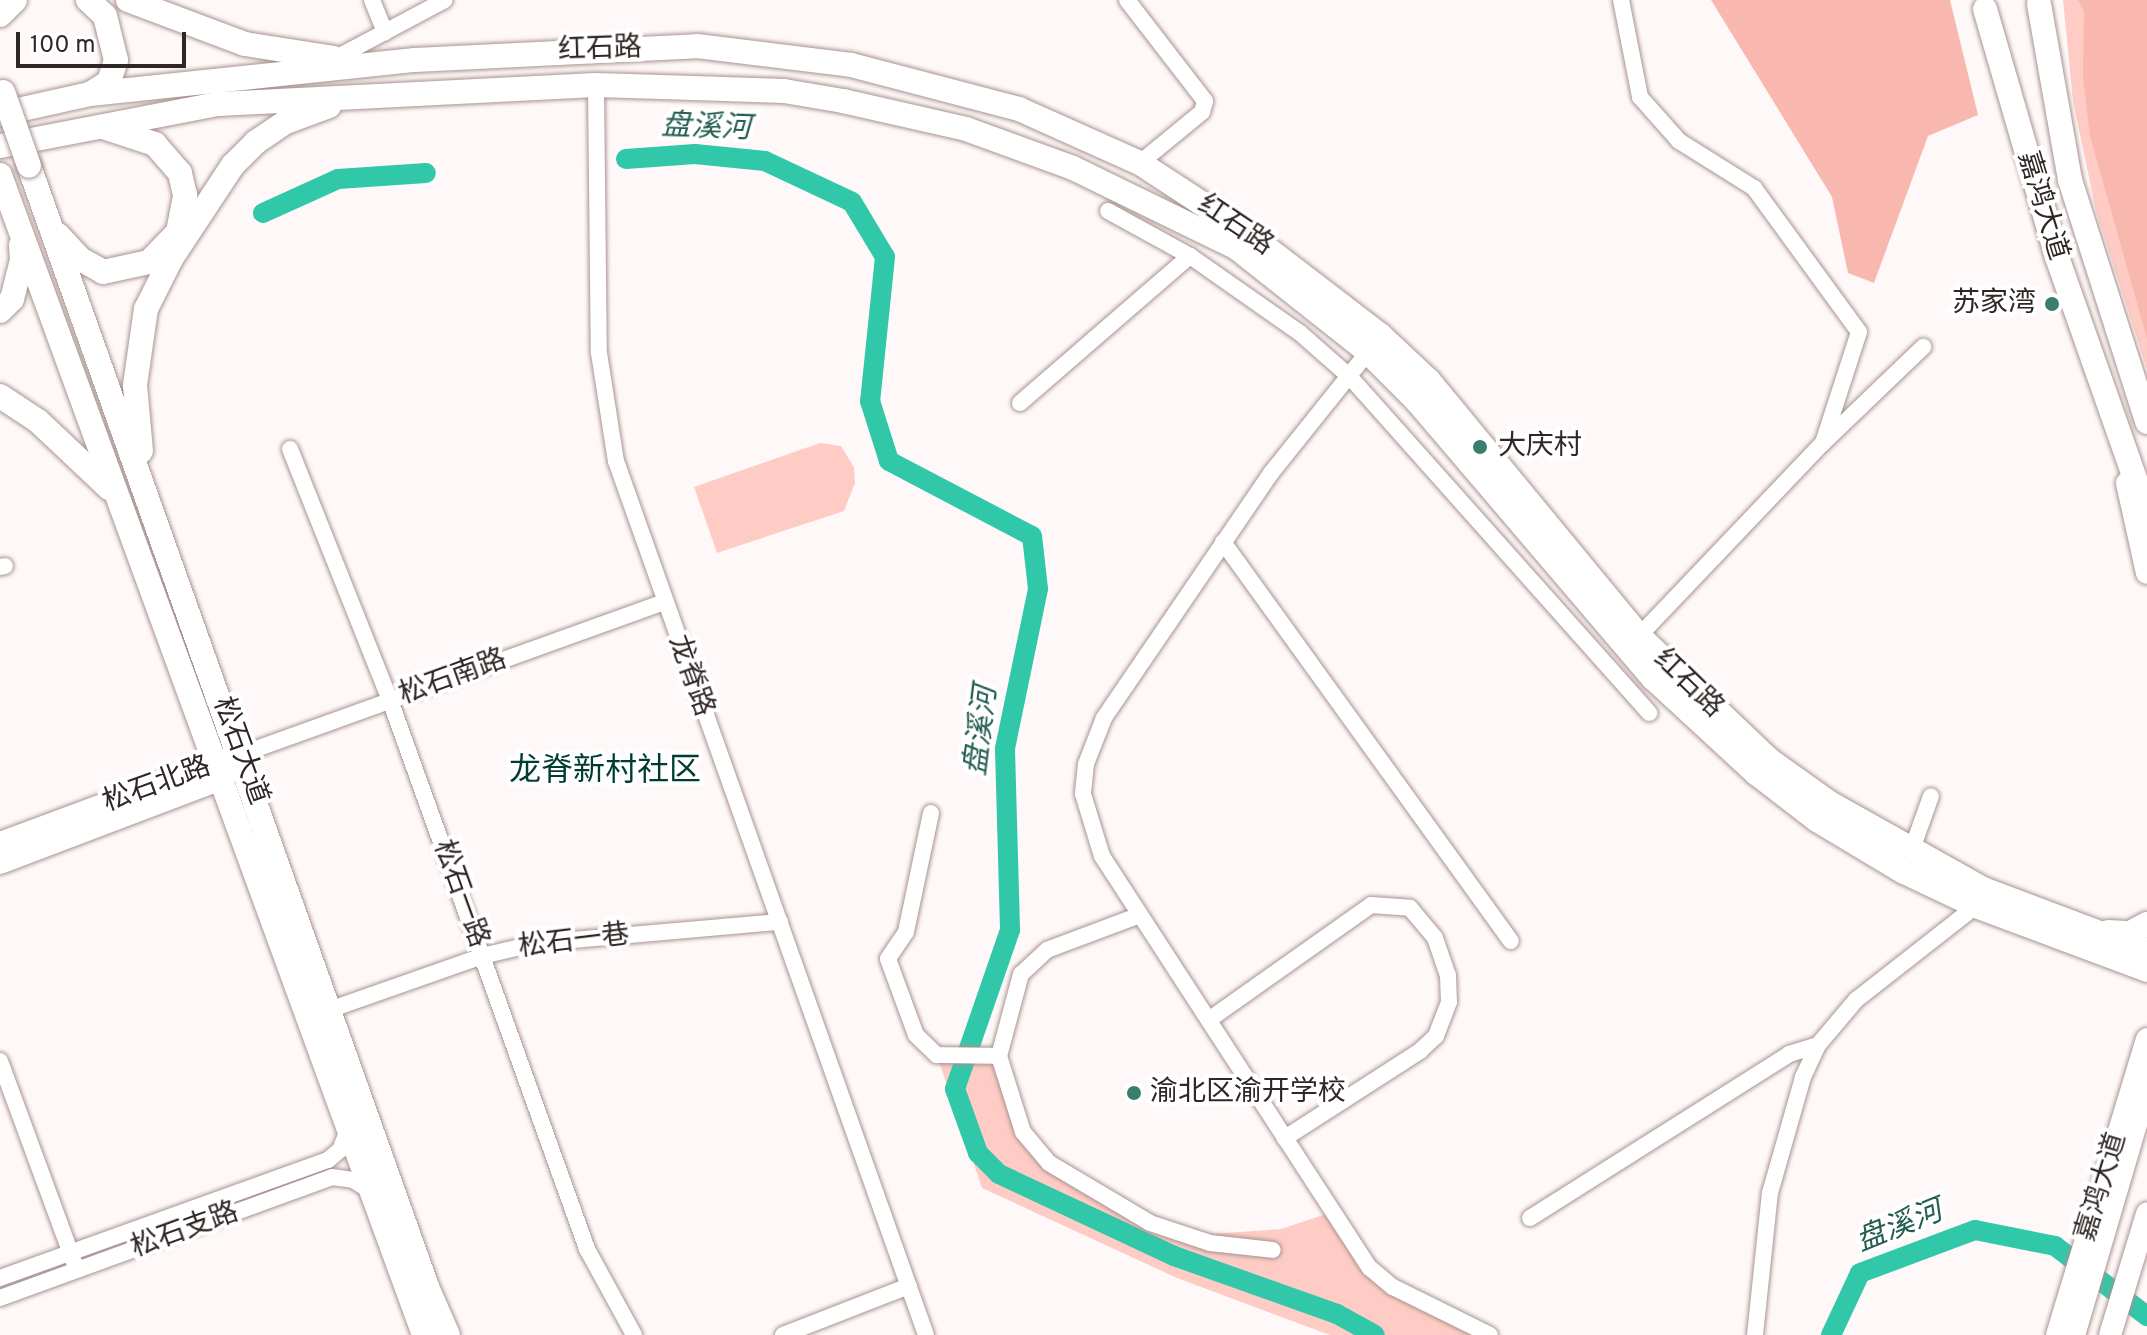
<!DOCTYPE html>
<html>
<head>
<meta charset="utf-8">
<style>
  body { margin:0 }
  #map { position:relative; width:2147px; height:1335px; overflow:hidden; background:#fef9f8; font-family:Overpass,"Noto Sans SC",sans-serif }
  div>[style] { position:absolute }
  .green>* { inset:0; background:#ffccc5 }
  .forest>* { inset:0; background:#f9b8af }
  .river>* { height:20px; margin:-10px; padding:0 10px; transform-origin:10px; border-radius:10px; background:#31c8aa }
  .roads { filter:drop-shadow(0 0 2px #a99390) drop-shadow(0 0 2px #a99390) }
  .minor>* { height:16px; margin:-8px; padding:0 8px; transform-origin:8px; border-radius:8px; background:#fff }
  .major>* { height:22px; margin:-11px; padding:0 11px; transform-origin:11px; border-radius:11px; background:#fff }
  .highway>* { height:24px; margin:-12px; padding:0 12px; transform-origin:12px; border-radius:12px; background:#fff }
  .bridges { filter:drop-shadow(0 0 2px #a99390) drop-shadow(0 0 2px #a99390) }
  .highway-bridge>* { height:24px; margin:-12px; padding:0 12px; transform-origin:12px; border-radius:12px; background:#fff }
  .dots>* { width:22px; height:22px; translate:-50% -50%; box-sizing:border-box; border:4px solid #fff; border-radius:50% }
  span { translate:-50% -50%; white-space:nowrap; text-align:center; line-height:1.15; -webkit-text-stroke:8px #fff; paint-order:stroke }
  .street-label { font-size:28px; color:#2f2725 }
  .poi-label { font-size:28px; color:#2f2725 }
  .right { translate:-100% -50%; text-align:right }
  .left { translate:0 -50%; text-align:left }
  .water-label { font-size:30px; color:#255e51; font-style:italic }
  .quarter-label { font-size:32px; color:#003c32 }
  .scale { position:absolute; left:16px; top:32px; width:170px; height:36px; box-sizing:border-box; border:4px solid #2f2725; border-top:0; padding-left:10px; font-size:24px; line-height:28px; white-space:nowrap; color:#2f2725; -webkit-text-stroke:6px #fff; paint-order:stroke }
</style>
</head>
<body>
<div id="map">
  <div class="green">
    <i style="clip-path:polygon(2063px 0,2147px 0,2147px 369px,2096px 211px,2073px 101px)"></i>
    <i style="clip-path:polygon(820px 443px,841px 446px,854px 467px,855px 483px,844px 511px,717px 553px,694px 487px)"></i>
    <i style="clip-path:polygon(1005px 1058px,1028px 1129px,1053px 1159px,1155px 1217px,1210px 1234px,1281px 1229px,1329px 1213px,1366px 1269px,1481px 1335px,1330px 1335px,1177px 1278px,982px 1188px,939px 1062px)"></i>
  </div>
  <div class="forest">
    <i style="clip-path:polygon(1711px 0,1950px 0,1978px 115px,1928px 136px,1874px 283px,1848px 273px,1832px 197px)"></i>
    <i style="clip-path:polygon(2078px 0,2147px 0,2147px 339px,2090px 136px,2083px 78px,2084px 11px)"></i>
  </div>
  <div class="river">
    <i style="left:626px;top:159px;width:69px;rotate:-4.1deg"></i>
    <i style="left:695px;top:154px;width:70px;rotate:5.7deg"></i>
    <i style="left:765px;top:161px;width:96px;rotate:25.2deg"></i>
    <i style="left:852px;top:202px;width:64px;rotate:59deg"></i>
    <i style="left:885px;top:257px;width:145px;rotate:95.9deg"></i>
    <i style="left:870px;top:401px;width:63px;rotate:72.4deg"></i>
    <i style="left:889px;top:461px;width:161px;rotate:27.7deg"></i>
    <i style="left:1032px;top:536px;width:53px;rotate:83.5deg"></i>
    <i style="left:1038px;top:589px;width:163px;rotate:101.7deg"></i>
    <i style="left:1005px;top:749px;width:181px;rotate:88.4deg"></i>
    <i style="left:1010px;top:930px;width:168px;rotate:109.1deg"></i>
    <i style="left:955px;top:1089px;width:68px;rotate:70.2deg"></i>
    <i style="left:978px;top:1153px;width:30px;rotate:45deg"></i>
    <i style="left:999px;top:1174px;width:193px;rotate:25.1deg"></i>
    <i style="left:1174px;top:1256px;width:173px;rotate:19.6deg"></i>
    <i style="left:1337px;top:1314px;width:43px;rotate:28.9deg"></i>
    <i style="left:263px;top:213px;width:82px;rotate:-24.4deg"></i>
    <i style="left:338px;top:179px;width:88px;rotate:-3.9deg"></i>
    <i style="left:1831px;top:1335px;width:68px;rotate:-64.9deg"></i>
    <i style="left:1860px;top:1273px;width:123px;rotate:-20.5deg"></i>
    <i style="left:1975px;top:1230px;width:82px;rotate:11.3deg"></i>
    <i style="left:2055px;top:1246px;width:116px;rotate:37.3deg"></i>
  </div>
  <div class="roads">
    <div class="minor">
      <i style="left:372px;top:0;width:35px;rotate:68deg"></i>
      <i style="left:1127px;top:0;width:128px;rotate:52.3deg"></i>
      <i style="left:1205px;top:101px;width:11px;rotate:105deg"></i>
      <i style="left:1202px;top:112px;width:80px;rotate:140.6deg"></i>
      <i style="left:1621px;top:0;width:99px;rotate:78.9deg"></i>
      <i style="left:1640px;top:97px;width:59px;rotate:48.4deg"></i>
      <i style="left:1679px;top:141px;width:89px;rotate:32.1deg"></i>
      <i style="left:1754px;top:188px;width:178px;rotate:53.9deg"></i>
      <i style="left:1859px;top:332px;width:117px;rotate:108deg"></i>
      <i style="left:336px;top:58px;width:123px;rotate:-28deg"></i>
      <i style="left:596px;top:85px;width:268px;rotate:89.4deg"></i>
      <i style="left:599px;top:353px;width:109px;rotate:81.1deg"></i>
      <i style="left:616px;top:461px;width:927px;rotate:70.47deg"></i>
      <i style="left:1108px;top:211px;width:94px;rotate:28.8deg"></i>
      <i style="left:1190px;top:256px;width:134px;rotate:35deg"></i>
      <i style="left:1300px;top:333px;width:67px;rotate:41.3deg"></i>
      <i style="left:1350px;top:377px;width:450px;rotate:48.3deg"></i>
      <i style="left:1368px;top:352px;width:155px;rotate:128.7deg"></i>
      <i style="left:1271px;top:473px;width:297px;rotate:124.3deg"></i>
      <i style="left:1104px;top:718px;width:49px;rotate:111.4deg"></i>
      <i style="left:1086px;top:764px;width:30px;rotate:96deg"></i>
      <i style="left:1083px;top:794px;width:65px;rotate:73deg"></i>
      <i style="left:1102px;top:856px;width:491px;rotate:57deg"></i>
      <i style="left:1370px;top:1268px;width:30px;rotate:40deg"></i>
      <i style="left:1393px;top:1287px;width:108px;rotate:26.3deg"></i>
      <i style="left:1020px;top:403px;width:225px;rotate:-40.9deg"></i>
      <i style="left:290px;top:449px;width:270px;rotate:68.3deg"></i>
      <i style="left:390px;top:700px;width:583px;rotate:70.26deg"></i>
      <i style="left:587px;top:1249px;width:98px;rotate:61.3deg"></i>
      <i style="left:1223px;top:542px;width:492px;rotate:54.2deg"></i>
      <i style="left:0;top:567px;width:5px;rotate:-11deg"></i>
      <i style="left:1639px;top:636px;width:267px;rotate:-46.4deg"></i>
      <i style="left:1823px;top:443px;width:139px;rotate:-43.8deg"></i>
      <i style="left:242px;top:754px;width:449px;rotate:-19.8deg"></i>
      <i style="left:931px;top:813px;width:122px;rotate:101.9deg"></i>
      <i style="left:906px;top:932px;width:32px;rotate:124deg"></i>
      <i style="left:888px;top:959px;width:81px;rotate:69.8deg"></i>
      <i style="left:916px;top:1035px;width:29px;rotate:44deg"></i>
      <i style="left:937px;top:1055px;width:62px;rotate:0.9deg"></i>
      <i style="left:1911px;top:852px;width:59px;rotate:-70.3deg"></i>
      <i style="left:1140px;top:915px;width:99px;rotate:159.4deg"></i>
      <i style="left:1047px;top:950px;width:35px;rotate:137deg"></i>
      <i style="left:1021px;top:974px;width:85px;rotate:105deg"></i>
      <i style="left:999px;top:1056px;width:80px;rotate:72.5deg"></i>
      <i style="left:1023px;top:1132px;width:40px;rotate:50deg"></i>
      <i style="left:1049px;top:1163px;width:117px;rotate:30.7deg"></i>
      <i style="left:1150px;top:1223px;width:63px;rotate:18.4deg"></i>
      <i style="left:1210px;top:1243px;width:63px;rotate:6.3deg"></i>
      <i style="left:329px;top:1010px;width:162px;rotate:-19.4deg"></i>
      <i style="left:482px;top:956px;width:57px;rotate:-13.1deg"></i>
      <i style="left:538px;top:943px;width:243px;rotate:-5deg"></i>
      <i style="left:1210px;top:1019px;width:197px;rotate:-35.3deg"></i>
      <i style="left:1371px;top:905px;width:39px;rotate:4deg"></i>
      <i style="left:1410px;top:908px;width:39px;rotate:50deg"></i>
      <i style="left:1435px;top:938px;width:39px;rotate:71deg"></i>
      <i style="left:1448px;top:975px;width:27px;rotate:88deg"></i>
      <i style="left:1449px;top:1002px;width:36px;rotate:111deg"></i>
      <i style="left:1436px;top:1036px;width:22px;rotate:137deg"></i>
      <i style="left:1420px;top:1051px;width:161px;rotate:147.2deg"></i>
      <i style="left:0;top:1061px;width:214px;rotate:69.8deg"></i>
      <i style="left:1530px;top:1218px;width:307px;rotate:-32.3deg"></i>
      <i style="left:1789px;top:1054px;width:30px;rotate:-17deg"></i>
      <i style="left:0;top:1278px;width:349px;rotate:-19.8deg"></i>
      <i style="left:328px;top:1160px;width:16px;rotate:-40deg"></i>
      <i style="left:340px;top:1150px;width:22px;rotate:-68deg"></i>
      <i style="left:0;top:1298px;width:353px;rotate:-20deg"></i>
      <i style="left:332px;top:1177px;width:21px;rotate:8deg"></i>
      <i style="left:353px;top:1180px;width:19px;rotate:32deg"></i>
      <i style="left:783px;top:1335px;width:135px;rotate:-21.3deg"></i>
      <i style="left:1755px;top:1335px;width:143px;rotate:-84deg"></i>
      <i style="left:1770px;top:1193px;width:121px;rotate:-74.1deg"></i>
      <i style="left:1803px;top:1077px;width:35px;rotate:-65deg"></i>
      <i style="left:1818px;top:1045px;width:59px;rotate:-49.8deg"></i>
      <i style="left:1856px;top:1000px;width:152px;rotate:-38.1deg"></i>
    </div>
    <div class="major">
      <i style="left:2127px;top:483px;width:92px;rotate:77.5deg"></i>
      <i style="left:0;top:843px;width:244px;rotate:-20.4deg"></i>
      <i style="left:0;top:863px;width:234px;rotate:-20.8deg"></i>
      <i style="left:219px;top:780px;width:18px;rotate:-47deg"></i>
      <i style="left:2057px;top:1335px;width:309px;rotate:-73.1deg"></i>
      <i style="left:2110px;top:1335px;width:127px;rotate:-73deg"></i>
    </div>
    <div class="highway">
      <i style="left:88px;top:0;width:23px;rotate:43deg"></i>
      <i style="left:105px;top:16px;width:45px;rotate:76deg"></i>
      <i style="left:116px;top:60px;width:23px;rotate:108deg"></i>
      <i style="left:109px;top:82px;width:22px;rotate:148deg"></i>
      <i style="left:128px;top:0;width:125px;rotate:20.6deg"></i>
      <i style="left:245px;top:44px;width:89px;rotate:9deg"></i>
      <i style="left:2039px;top:4px;width:179px;rotate:80deg"></i>
      <i style="left:2070px;top:180px;width:254px;rotate:72.3deg"></i>
      <i style="left:1985px;top:9px;width:258px;rotate:73.8deg"></i>
      <i style="left:2057px;top:257px;width:271px;rotate:70.6deg"></i>
      <i style="left:0;top:15px;width:21px;rotate:-45deg"></i>
      <i style="left:0;top:114px;width:92px;rotate:-12.5deg"></i>
      <i style="left:90px;top:94px;width:327px;rotate:-6deg"></i>
      <i style="left:415px;top:60px;width:282px;rotate:-2.8deg"></i>
      <i style="left:697px;top:46px;width:155px;rotate:7deg"></i>
      <i style="left:851px;top:65px;width:174px;rotate:14.7deg"></i>
      <i style="left:1019px;top:109px;width:133px;rotate:24.1deg"></i>
      <i style="left:1140px;top:163px;width:128px;rotate:33.2deg"></i>
      <i style="left:1247px;top:233px;width:168px;rotate:37.5deg"></i>
      <i style="left:1380px;top:335px;width:67px;rotate:43.2deg"></i>
      <i style="left:1429px;top:381px;width:330px;rotate:50.5deg"></i>
      <i style="left:1639px;top:636px;width:178px;rotate:43.6deg"></i>
      <i style="left:1768px;top:759px;width:74px;rotate:35.6deg"></i>
      <i style="left:1828px;top:802px;width:178px;rotate:29.3deg"></i>
      <i style="left:1983px;top:889px;width:175px;rotate:20.7deg"></i>
      <i style="left:0;top:146px;width:223px;rotate:-10.9deg"></i>
      <i style="left:219px;top:104px;width:377px;rotate:-2.9deg"></i>
      <i style="left:596px;top:85px;width:188px;rotate:1.8deg"></i>
      <i style="left:784px;top:91px;width:60px;rotate:9.6deg"></i>
      <i style="left:843px;top:101px;width:126px;rotate:12.8deg"></i>
      <i style="left:966px;top:129px;width:114px;rotate:20deg"></i>
      <i style="left:1073px;top:168px;width:182px;rotate:26deg"></i>
      <i style="left:1237px;top:248px;width:167px;rotate:38.4deg"></i>
      <i style="left:1368px;top:352px;width:69px;rotate:45deg"></i>
      <i style="left:1417px;top:401px;width:364px;rotate:49.6deg"></i>
      <i style="left:1653px;top:678px;width:140px;rotate:42.7deg"></i>
      <i style="left:1756px;top:773px;width:77px;rotate:37.6deg"></i>
      <i style="left:1817px;top:820px;width:101px;rotate:30.9deg"></i>
      <i style="left:1904px;top:872px;width:80px;rotate:25.3deg"></i>
      <i style="left:1976px;top:906px;width:183px;rotate:20.5deg"></i>
      <i style="left:29px;top:166px;width:1190px;rotate:70.45deg"></i>
      <i style="left:427px;top:1287px;width:52px;rotate:66.4deg"></i>
      <i style="left:0;top:175px;width:1235px;rotate:69.92deg"></i>
      <i style="left:58px;top:235px;width:33px;rotate:47deg"></i>
      <i style="left:80px;top:259px;width:26px;rotate:29deg"></i>
      <i style="left:103px;top:272px;width:47px;rotate:-12.3deg"></i>
      <i style="left:149px;top:262px;width:42px;rotate:-46deg"></i>
      <i style="left:178px;top:232px;width:38px;rotate:-79deg"></i>
      <i style="left:185px;top:195px;width:23px;rotate:-103deg"></i>
      <i style="left:180px;top:173px;width:38px;rotate:-131deg"></i>
      <i style="left:155px;top:144px;width:52px;rotate:-161.9deg"></i>
      <i style="left:0;top:311px;width:17px;rotate:-45deg"></i>
      <i style="left:12px;top:299px;width:40px;rotate:-75.6deg"></i>
      <i style="left:22px;top:260px;width:15px;rotate:-94deg"></i>
      <i style="left:0;top:396px;width:45px;rotate:33.3deg"></i>
      <i style="left:38px;top:421px;width:98px;rotate:43.3deg"></i>
      <i style="left:141px;top:451px;width:66px;rotate:-95.2deg"></i>
      <i style="left:135px;top:385px;width:77px;rotate:-81.8deg"></i>
      <i style="left:146px;top:309px;width:56px;rotate:-63.4deg"></i>
      <i style="left:171px;top:259px;width:113px;rotate:-56.6deg"></i>
      <i style="left:233px;top:165px;width:33px;rotate:-45deg"></i>
      <i style="left:256px;top:142px;width:36px;rotate:-34deg"></i>
      <i style="left:286px;top:122px;width:46px;rotate:-20.4deg"></i>
      <i style="left:2108px;top:932px;width:22px;rotate:3deg"></i>
      <i style="left:2130px;top:933px;width:19px;rotate:-28deg"></i>
      <i style="left:2073px;top:1335px;width:263px;rotate:-73.6deg"></i>
    </div>
  </div>
  <div class="bridges">
    <div class="highway-bridge">
      <i style="left:3px;top:92px;width:78px;rotate:70.6deg"></i>
    </div>
  </div>
  <div class="dots">
    <i style="left:2052px;top:304px;background:#3c7e6e"></i>
    <i style="left:1480px;top:447px;background:#3c7e6e"></i>
    <i style="left:1134px;top:1093px;background:#3c7e6e"></i>
  </div>
  <div class="street-label">
    <span style="left:600px;top:50px;rotate:-2deg">红石路</span>
    <span style="left:2042px;top:206px;rotate:73deg">嘉鸿大道</span>
    <span style="left:1235px;top:226px;rotate:34deg">红石路</span>
    <span style="left:690px;top:676px;rotate:70deg">龙脊路</span>
    <span style="left:453px;top:678px;rotate:-20deg">松石南路</span>
    <span style="left:1688px;top:684px;rotate:44deg">红石路</span>
    <span style="left:240px;top:751px;rotate:70deg">松石大道</span>
    <span style="left:157px;top:785px;rotate:-20deg">松石北路</span>
    <span style="left:460px;top:894px;rotate:70deg">松石一路</span>
    <span style="left:574px;top:942px;rotate:-7deg">松石一巷</span>
    <span style="left:2102px;top:1187px;rotate:-73deg">嘉鸿大道</span>
    <span style="left:185px;top:1231px;rotate:-20deg">松石支路</span>
  </div>
  <div class="poi-label">
    <span class="right" style="left:2036px;top:304px">苏家湾</span>
    <span class="left" style="left:1498px;top:447px">大庆村</span>
    <span class="left" style="left:1150px;top:1093px">渝北区渝开学校</span>
  </div>
  <div class="water-label">
    <span style="left:706px;top:129px;rotate:2deg">盘溪河</span>
    <span style="left:983px;top:731px;rotate:-83deg">盘溪河</span>
    <span style="left:1900px;top:1228px;rotate:-22deg">盘溪河</span>
  </div>
  <div class="quarter-label">
    <span style="left:605px;top:772px">龙脊新村社区</span>
  </div>
  <div class="scale">100 m</div>
</div>
</body>
</html>
